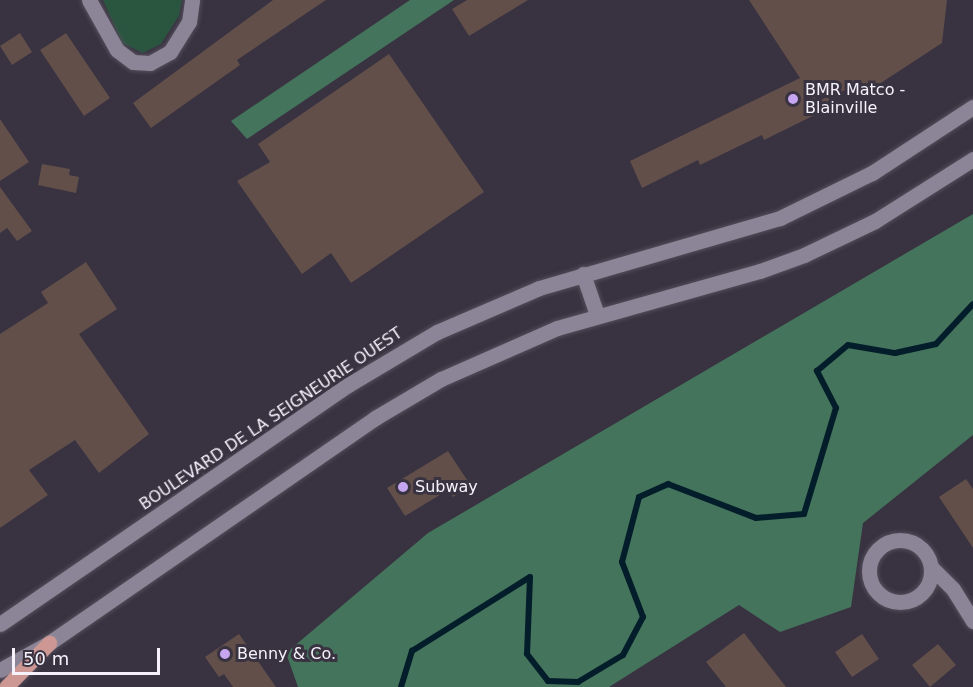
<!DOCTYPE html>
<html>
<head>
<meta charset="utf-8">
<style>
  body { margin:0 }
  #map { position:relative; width:973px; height:687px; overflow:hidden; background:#383241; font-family:"DejaVu Sans",sans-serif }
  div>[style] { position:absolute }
  .green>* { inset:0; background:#2a5640 }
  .forest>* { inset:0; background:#44745b }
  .stream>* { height:6px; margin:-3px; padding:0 3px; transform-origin:3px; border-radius:3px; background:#041d2a }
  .building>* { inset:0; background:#624f4a }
  .roads { filter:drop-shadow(0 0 2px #534e5a) drop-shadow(0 0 2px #534e5a) }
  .minor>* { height:15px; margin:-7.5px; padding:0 7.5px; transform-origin:7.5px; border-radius:7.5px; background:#8c8597 }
  .minor>.ring { margin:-7.5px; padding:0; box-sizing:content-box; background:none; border:15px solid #8c8597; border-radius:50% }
  .secondary>* { height:15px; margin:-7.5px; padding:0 7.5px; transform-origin:7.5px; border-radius:7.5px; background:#8c8597 }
  .primary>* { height:15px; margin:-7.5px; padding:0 7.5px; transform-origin:7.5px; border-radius:7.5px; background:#cd9793 }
  .dots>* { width:16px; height:16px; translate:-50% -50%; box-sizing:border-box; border:3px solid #383241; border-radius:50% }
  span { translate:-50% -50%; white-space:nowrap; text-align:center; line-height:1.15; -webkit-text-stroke:6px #383241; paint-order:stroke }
  .poi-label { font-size:16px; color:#f5f2fb }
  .left { translate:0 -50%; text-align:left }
  .street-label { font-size:16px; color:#f5f2fb }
  .scale { position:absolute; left:12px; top:648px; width:148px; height:27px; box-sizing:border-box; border:3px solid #f5f2fb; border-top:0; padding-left:8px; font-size:18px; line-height:21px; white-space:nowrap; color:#f5f2fb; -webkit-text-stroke:4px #383241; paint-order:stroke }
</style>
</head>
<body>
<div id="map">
  <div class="green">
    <i style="clip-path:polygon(103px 0,182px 0,179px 16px,161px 44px,143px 53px,122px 43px)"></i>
  </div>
  <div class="forest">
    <i style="clip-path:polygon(410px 0,454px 0,247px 139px,231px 121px)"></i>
    <i style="clip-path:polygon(973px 214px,973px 435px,863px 523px,851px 607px,780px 632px,739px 605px,609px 687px,298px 687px,286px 653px,428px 533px)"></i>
  </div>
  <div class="stream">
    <i style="left:401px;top:687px;width:38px;rotate:-73deg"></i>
    <i style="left:412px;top:651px;width:139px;rotate:-32.1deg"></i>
    <i style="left:530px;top:577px;width:77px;rotate:92.2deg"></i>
    <i style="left:527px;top:654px;width:34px;rotate:52deg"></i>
    <i style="left:548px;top:681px;width:30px;rotate:2deg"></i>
    <i style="left:578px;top:682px;width:52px;rotate:-31deg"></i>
    <i style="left:623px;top:655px;width:43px;rotate:-62.2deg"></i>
    <i style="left:643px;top:617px;width:59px;rotate:-110.9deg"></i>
    <i style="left:622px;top:562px;width:67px;rotate:-75.3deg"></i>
    <i style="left:639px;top:497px;width:32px;rotate:-24deg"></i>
    <i style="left:668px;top:484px;width:94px;rotate:21.1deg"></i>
    <i style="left:756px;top:518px;width:48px;rotate:-4.8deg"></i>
    <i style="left:804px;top:514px;width:111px;rotate:-73.2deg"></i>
    <i style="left:836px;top:408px;width:42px;rotate:-117.2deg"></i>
    <i style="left:817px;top:371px;width:40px;rotate:-40deg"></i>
    <i style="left:848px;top:345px;width:48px;rotate:9.7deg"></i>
    <i style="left:895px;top:353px;width:42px;rotate:-12.4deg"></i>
    <i style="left:936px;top:344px;width:54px;rotate:-47.2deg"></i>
  </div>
  <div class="building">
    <i style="clip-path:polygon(273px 0,326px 0,237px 60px,240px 65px,151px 128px,133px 103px)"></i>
    <i style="clip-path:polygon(467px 0,528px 0,469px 36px,452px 9px)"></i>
    <i style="clip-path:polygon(749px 0,947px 0,942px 43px,867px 92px,860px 80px,821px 106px,825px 110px,764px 140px,762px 135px,700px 165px,698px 160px,642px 188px,630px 161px,800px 78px)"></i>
    <i style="clip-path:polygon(20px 33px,32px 52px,12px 65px,0 46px)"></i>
    <i style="clip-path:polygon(66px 33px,110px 98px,84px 116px,40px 50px)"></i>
    <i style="clip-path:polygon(389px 54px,484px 192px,351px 283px,331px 253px,302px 274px,237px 181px,270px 162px,258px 144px)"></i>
    <i style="clip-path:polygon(0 119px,29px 162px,0 181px)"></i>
    <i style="clip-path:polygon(42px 164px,70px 169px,69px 175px,79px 177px,76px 193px,38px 185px)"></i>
    <i style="clip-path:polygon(0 187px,32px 231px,17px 241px,7px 228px,0 233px)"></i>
    <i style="clip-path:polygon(86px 262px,117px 309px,79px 334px,149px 434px,99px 473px,75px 440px,29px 470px,48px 495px,0 528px,0 334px,48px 303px,41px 292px)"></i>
    <i style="clip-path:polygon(448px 451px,471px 486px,453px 497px,448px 490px,405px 516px,387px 488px)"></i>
    <i style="clip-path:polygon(966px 479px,973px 489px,973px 548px,939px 497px)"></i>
    <i style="clip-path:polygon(744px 633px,786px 687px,726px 687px,706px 662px)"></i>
    <i style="clip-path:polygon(239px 634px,276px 687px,233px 687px,224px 674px,219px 677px,205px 657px)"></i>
    <i style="clip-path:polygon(862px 634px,879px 659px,852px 677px,835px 652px)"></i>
    <i style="clip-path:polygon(938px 644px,956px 665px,930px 687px,912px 665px)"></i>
  </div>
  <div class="roads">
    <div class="minor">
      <i style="left:89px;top:0;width:57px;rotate:60.8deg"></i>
      <i style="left:117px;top:50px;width:20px;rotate:37deg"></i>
      <i style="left:133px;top:62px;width:17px;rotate:3deg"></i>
      <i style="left:150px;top:63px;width:23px;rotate:-29deg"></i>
      <i style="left:170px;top:52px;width:36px;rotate:-58deg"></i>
      <i style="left:189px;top:22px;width:22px;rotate:-82deg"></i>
      <i class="ring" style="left:869px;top:540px;width:47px;height:47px"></i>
      <i style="left:931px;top:567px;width:31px;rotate:45deg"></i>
      <i style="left:953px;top:589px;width:38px;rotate:58deg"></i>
    </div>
    <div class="secondary">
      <i style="left:583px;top:274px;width:43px;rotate:71.1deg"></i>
      <i style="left:0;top:624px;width:422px;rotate:-34.5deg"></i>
      <i style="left:348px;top:385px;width:104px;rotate:-30.8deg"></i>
      <i style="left:437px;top:332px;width:111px;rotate:-23.3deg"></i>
      <i style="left:539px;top:288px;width:251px;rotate:-16.2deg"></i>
      <i style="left:780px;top:218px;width:102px;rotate:-26.1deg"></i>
      <i style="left:872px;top:173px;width:121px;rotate:-33.2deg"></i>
      <i style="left:0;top:670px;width:56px;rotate:-28.9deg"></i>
      <i style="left:49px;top:643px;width:396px;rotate:-34.6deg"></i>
      <i style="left:375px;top:418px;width:77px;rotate:-30.6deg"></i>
      <i style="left:441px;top:379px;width:127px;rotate:-23.7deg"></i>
      <i style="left:557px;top:328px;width:211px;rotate:-15.7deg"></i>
      <i style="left:760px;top:271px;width:47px;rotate:-20deg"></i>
      <i style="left:804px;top:255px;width:79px;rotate:-25.6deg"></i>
      <i style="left:875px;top:221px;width:116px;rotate:-32.3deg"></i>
    </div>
    <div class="primary">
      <i style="left:6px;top:687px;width:62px;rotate:-45.7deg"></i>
    </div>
  </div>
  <div class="dots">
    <i style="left:793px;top:99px;background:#c6a6f0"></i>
    <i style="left:403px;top:487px;background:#c6a6f0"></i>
    <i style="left:225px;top:654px;background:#c6a6f0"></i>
  </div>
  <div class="poi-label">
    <span class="left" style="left:805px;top:99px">BMR Matco -<br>Blainville</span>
    <span class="left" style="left:415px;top:487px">Subway</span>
    <span class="left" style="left:237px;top:654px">Benny &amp; Co.</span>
  </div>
  <div class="street-label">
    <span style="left:271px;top:419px;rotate:-34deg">BOULEVARD DE LA SEIGNEURIE OUEST</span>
  </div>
  <div class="scale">50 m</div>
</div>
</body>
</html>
